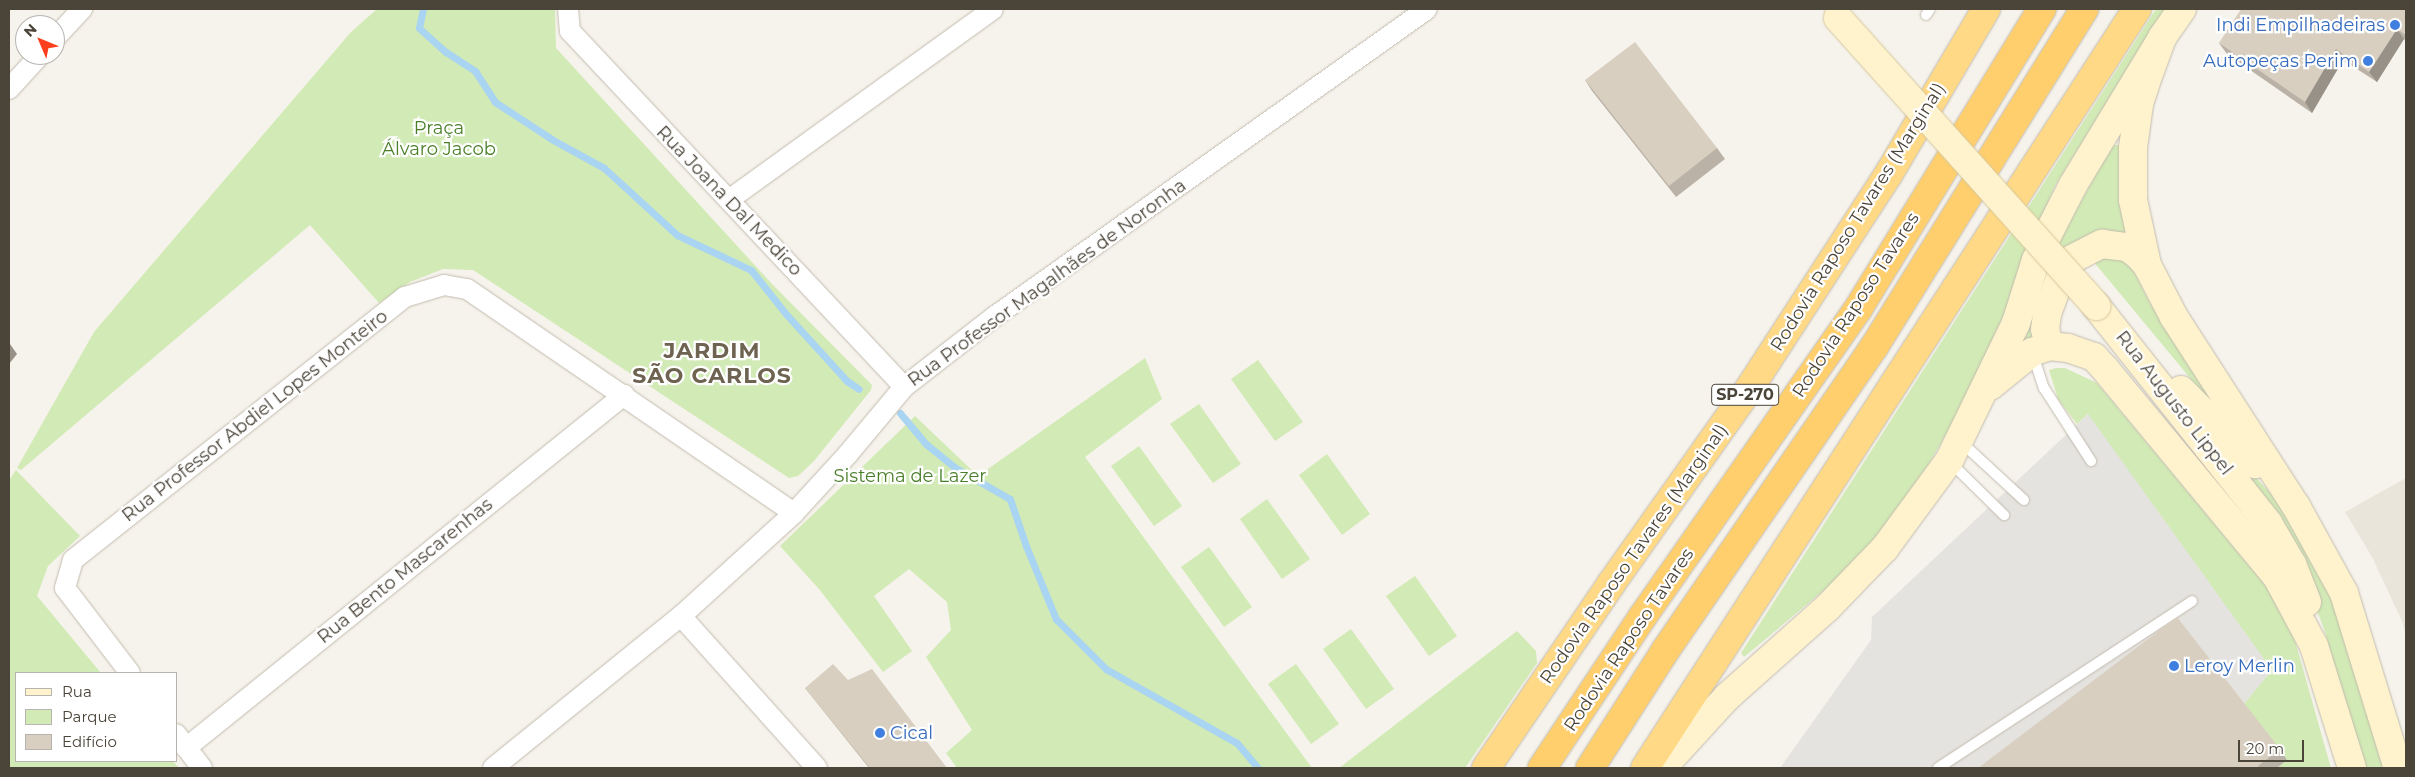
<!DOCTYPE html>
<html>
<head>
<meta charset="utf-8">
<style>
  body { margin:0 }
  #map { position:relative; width:2415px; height:777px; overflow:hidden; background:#f6f3ec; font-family:Montserrat,sans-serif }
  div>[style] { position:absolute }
  .residential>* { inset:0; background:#eae5da }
  .green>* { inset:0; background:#d2eab5 }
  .parking>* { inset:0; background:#e5e3e0 }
  .stream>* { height:7px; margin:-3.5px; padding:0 3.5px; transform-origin:3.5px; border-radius:3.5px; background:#a9d4f2 }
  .roads { filter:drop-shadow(0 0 1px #c2bbae) drop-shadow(0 0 1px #c2bbae) }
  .service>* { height:10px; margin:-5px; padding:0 5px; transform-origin:5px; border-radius:5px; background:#fff }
  .minor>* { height:20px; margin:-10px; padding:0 10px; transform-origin:10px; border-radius:10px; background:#fff }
  .secondary>* { height:28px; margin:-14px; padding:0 14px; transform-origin:14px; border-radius:14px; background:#fff3cd }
  .trunk>* { height:28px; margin:-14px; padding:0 14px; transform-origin:14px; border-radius:14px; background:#ffd985 }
  .motorway>* { height:28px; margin:-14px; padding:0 14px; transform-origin:14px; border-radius:14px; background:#ffcf6e }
  .bridges { filter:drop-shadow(0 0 1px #d6c79b) drop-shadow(0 0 1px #d6c79b) }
  .secondary-bridge>* { height:28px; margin:-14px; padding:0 14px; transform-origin:14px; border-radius:14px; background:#fff3cd }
  .wall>* { inset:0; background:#bab2a6 }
  .shaded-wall>* { inset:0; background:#979187 }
  .building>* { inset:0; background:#d8cfc1 }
  .dots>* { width:14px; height:14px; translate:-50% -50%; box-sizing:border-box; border:2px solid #fff; border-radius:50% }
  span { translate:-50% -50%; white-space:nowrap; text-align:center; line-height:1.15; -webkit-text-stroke:4.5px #fff; paint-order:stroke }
  .shield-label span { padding:1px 4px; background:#fff; border:1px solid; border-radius:4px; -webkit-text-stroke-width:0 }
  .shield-label { font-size:16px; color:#4b4439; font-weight:700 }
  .shop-label { font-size:18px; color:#366cbe }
  .right { translate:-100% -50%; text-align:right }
  .left { translate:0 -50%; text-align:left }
  .park-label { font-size:18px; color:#4a7f2a }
  .street-label { font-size:18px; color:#4b4439 }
  .district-label { font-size:22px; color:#6e6250; font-weight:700; letter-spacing:1px }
  .frame { position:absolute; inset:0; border:10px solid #4b4439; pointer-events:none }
  .legend { position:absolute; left:15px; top:672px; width:162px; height:90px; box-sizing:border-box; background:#fff; border:1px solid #b7b4b0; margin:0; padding:6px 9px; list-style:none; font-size:15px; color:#4b4439 }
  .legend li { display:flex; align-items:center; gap:10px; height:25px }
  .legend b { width:25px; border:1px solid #b7b4b0 }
  .north { position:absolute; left:15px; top:15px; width:50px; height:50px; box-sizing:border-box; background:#fff; border:1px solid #b7b4b0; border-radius:50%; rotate:315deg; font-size:14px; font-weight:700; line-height:20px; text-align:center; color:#4b4439 }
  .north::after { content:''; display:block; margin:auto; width:18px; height:22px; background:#fc3f1d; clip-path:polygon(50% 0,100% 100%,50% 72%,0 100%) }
  .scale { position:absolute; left:2238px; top:740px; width:66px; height:22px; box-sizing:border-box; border:2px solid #4b4439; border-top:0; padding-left:6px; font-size:15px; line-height:18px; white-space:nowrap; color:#4b4439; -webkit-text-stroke:4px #fff; paint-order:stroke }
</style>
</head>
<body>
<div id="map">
  <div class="residential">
    <i style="clip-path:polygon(2406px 478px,2406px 636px,2402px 621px,2372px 557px,2345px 512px)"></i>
  </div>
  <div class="green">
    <i style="clip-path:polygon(377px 9px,555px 9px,556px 48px,772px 284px,872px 385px,871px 390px,814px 461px,798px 476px,789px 478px,473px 270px,443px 269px,410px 282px,379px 303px,310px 225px,21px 470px,17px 468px,94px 332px,351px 32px)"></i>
    <i style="clip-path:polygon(2156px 9px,2165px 9px,2055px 186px,2018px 274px,2006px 320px,1971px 391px,1930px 462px,1886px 526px,1835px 581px,1744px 657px,1741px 653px)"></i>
    <i style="clip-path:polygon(2115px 145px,2119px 145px,2121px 150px,2119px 200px,2128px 237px,2097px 234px,2033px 340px,2023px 342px,2033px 318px,2044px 277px,2061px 238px,2110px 149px)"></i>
    <i style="clip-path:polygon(2105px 255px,2118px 257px,2133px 270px,2150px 303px,2231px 422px,2190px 378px,2093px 261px)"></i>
    <i style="clip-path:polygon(1145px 358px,1162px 399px,1085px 457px,1312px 768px,957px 768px,946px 753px,972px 730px,926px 657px,951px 630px,947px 602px,909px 569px,874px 596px,912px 651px,883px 672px,819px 589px,780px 546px,915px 416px,978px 476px)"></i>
    <i style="clip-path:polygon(1258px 360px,1303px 422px,1275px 441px,1231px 379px)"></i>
    <i style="clip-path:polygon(2056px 368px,2065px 368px,2097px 383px,2280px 603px,2292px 630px,2331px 768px,2277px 768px,2287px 760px,2244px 704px,2088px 414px,2077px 424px,2058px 399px,2049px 370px)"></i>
    <i style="clip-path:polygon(1199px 404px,1241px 464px,1213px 483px,1170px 424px)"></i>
    <i style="clip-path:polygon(2218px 436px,2284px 508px,2327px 582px,2386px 768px,2363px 768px,2324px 629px,2294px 552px)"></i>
    <i style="clip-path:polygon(1139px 446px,1182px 506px,1154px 526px,1111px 466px)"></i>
    <i style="clip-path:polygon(1327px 454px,1370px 514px,1342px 535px,1299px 475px)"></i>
    <i style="clip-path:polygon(16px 470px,80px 536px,48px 566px,37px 596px,101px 673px,16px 673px,16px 761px,173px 761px,179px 768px,9px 768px,9px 480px)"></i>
    <i style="clip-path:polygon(1267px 499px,1310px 559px,1282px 579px,1240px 519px)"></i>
    <i style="clip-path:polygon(1209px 547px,1252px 607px,1224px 627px,1181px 567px)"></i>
    <i style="clip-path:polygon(1415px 576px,1457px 636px,1429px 656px,1386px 596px)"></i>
    <i style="clip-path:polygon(1351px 629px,1394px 689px,1366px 709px,1323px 649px)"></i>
    <i style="clip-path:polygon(1517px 631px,1536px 651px,1537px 663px,1465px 768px,1339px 768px)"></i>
    <i style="clip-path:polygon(1296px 664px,1339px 724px,1311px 744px,1268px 684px)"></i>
  </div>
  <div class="parking">
    <i style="clip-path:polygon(2088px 414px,2272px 670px,2244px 704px,2000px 768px,1780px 768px,1871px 640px,1872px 617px)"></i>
  </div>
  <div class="stream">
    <i style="left:423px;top:9px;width:19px;rotate:102deg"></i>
    <i style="left:419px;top:28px;width:36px;rotate:42deg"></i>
    <i style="left:446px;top:52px;width:35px;rotate:33deg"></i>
    <i style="left:475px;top:71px;width:37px;rotate:57deg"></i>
    <i style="left:495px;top:102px;width:69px;rotate:33.2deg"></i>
    <i style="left:553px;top:140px;width:58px;rotate:28.8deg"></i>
    <i style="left:604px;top:168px;width:99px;rotate:42.5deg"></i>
    <i style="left:677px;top:235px;width:82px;rotate:25.3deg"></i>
    <i style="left:751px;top:270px;width:56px;rotate:51.5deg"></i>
    <i style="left:786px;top:314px;width:91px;rotate:47.7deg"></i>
    <i style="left:847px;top:381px;width:14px;rotate:34deg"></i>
    <i style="left:900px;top:413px;width:40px;rotate:50deg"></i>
    <i style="left:926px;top:444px;width:36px;rotate:39deg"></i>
    <i style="left:954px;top:467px;width:64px;rotate:29.7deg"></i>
    <i style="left:1010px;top:499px;width:50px;rotate:71.2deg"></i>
    <i style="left:1026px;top:546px;width:79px;rotate:67.7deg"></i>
    <i style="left:1056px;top:619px;width:71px;rotate:45deg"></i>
    <i style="left:1106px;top:669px;width:150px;rotate:29.5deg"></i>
    <i style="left:1237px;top:743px;width:33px;rotate:50deg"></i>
  </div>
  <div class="roads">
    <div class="service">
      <i style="left:1926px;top:15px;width:7px;rotate:-56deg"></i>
      <i style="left:2033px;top:355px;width:35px;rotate:72deg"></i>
      <i style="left:2044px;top:388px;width:87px;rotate:57.2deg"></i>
      <i style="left:1960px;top:441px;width:87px;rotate:42.7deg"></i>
      <i style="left:1950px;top:462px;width:76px;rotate:44.5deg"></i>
      <i style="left:1938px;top:768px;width:304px;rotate:-33.3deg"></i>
    </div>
    <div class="minor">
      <i style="left:568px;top:9px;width:22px;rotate:85deg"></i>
      <i style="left:570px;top:31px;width:488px;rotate:46.8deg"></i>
      <i style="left:55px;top:38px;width:40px;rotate:-47deg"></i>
      <i style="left:9px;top:89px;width:46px;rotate:-47.6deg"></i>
      <i style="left:730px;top:199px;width:324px;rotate:-35.8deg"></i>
      <i style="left:681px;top:616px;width:204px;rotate:48.2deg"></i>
      <i style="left:130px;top:673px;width:107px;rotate:-127.4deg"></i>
      <i style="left:65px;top:588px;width:29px;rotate:-74deg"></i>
      <i style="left:73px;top:560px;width:424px;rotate:-38.4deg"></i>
      <i style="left:405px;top:297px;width:41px;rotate:-17.1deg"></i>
      <i style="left:444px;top:285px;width:23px;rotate:10deg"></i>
      <i style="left:467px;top:289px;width:396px;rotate:34.4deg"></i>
      <i style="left:176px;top:734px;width:43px;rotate:52.6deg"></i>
      <i style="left:186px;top:748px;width:563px;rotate:-38.87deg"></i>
      <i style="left:493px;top:768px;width:242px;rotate:-39deg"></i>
      <i style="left:681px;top:616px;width:153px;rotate:-42.3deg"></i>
      <i style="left:794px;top:513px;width:80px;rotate:-47.5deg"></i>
      <i style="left:848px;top:454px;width:87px;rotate:-50.1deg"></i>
      <i style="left:904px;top:387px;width:114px;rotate:-37.9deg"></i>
      <i style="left:994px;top:317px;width:531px;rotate:-35.42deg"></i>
    </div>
    <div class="secondary">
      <i style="left:2182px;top:9px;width:35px;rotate:125deg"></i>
      <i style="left:2162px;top:38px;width:37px;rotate:110deg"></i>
      <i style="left:2149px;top:73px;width:33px;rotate:108deg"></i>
      <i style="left:2139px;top:104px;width:44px;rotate:97.8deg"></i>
      <i style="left:2133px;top:148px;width:52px;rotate:90deg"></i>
      <i style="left:2133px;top:200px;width:66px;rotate:77.8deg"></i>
      <i style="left:2147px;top:265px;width:59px;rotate:62.6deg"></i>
      <i style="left:2174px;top:317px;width:225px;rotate:57.2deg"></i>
      <i style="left:2296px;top:506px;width:99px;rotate:61.1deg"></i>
      <i style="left:2344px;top:593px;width:183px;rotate:72.9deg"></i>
      <i style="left:2096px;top:306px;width:277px;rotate:51.6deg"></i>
      <i style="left:2268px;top:523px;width:48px;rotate:59.7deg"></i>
      <i style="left:2292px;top:564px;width:41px;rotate:68.5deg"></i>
      <i style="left:2049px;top:346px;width:17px;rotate:-103deg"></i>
      <i style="left:2045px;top:329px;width:15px;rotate:-82deg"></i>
      <i style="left:2047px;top:314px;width:44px;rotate:-69.9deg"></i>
      <i style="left:2062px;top:273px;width:17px;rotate:-54deg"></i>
      <i style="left:2072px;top:259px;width:34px;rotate:-27deg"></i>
      <i style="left:2102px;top:244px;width:25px;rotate:7deg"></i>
      <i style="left:2127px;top:247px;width:14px;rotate:36deg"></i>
      <i style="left:2138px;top:255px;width:13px;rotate:48deg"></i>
      <i style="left:1990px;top:386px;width:54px;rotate:-39deg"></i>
      <i style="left:2032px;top:352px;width:18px;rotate:-19deg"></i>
      <i style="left:2049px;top:346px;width:19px;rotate:6deg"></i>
      <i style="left:2068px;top:348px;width:28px;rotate:19deg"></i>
      <i style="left:2094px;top:357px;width:16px;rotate:47deg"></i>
      <i style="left:2105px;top:369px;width:270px;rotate:50.4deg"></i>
      <i style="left:2277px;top:577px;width:78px;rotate:61.8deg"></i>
      <i style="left:2314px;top:646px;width:128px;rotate:72.7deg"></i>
      <i style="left:2181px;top:390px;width:105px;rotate:45deg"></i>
      <i style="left:1662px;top:768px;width:96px;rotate:-47.5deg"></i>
      <i style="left:1727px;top:697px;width:135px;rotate:-41.7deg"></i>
      <i style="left:1828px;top:607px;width:82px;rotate:-46deg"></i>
      <i style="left:1885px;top:548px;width:108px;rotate:-53.7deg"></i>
      <i style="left:1949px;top:461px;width:153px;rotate:-64.1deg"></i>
      <i style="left:2016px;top:323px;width:66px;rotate:-72.4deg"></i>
      <i style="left:2036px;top:260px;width:35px;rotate:-65deg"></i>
      <i style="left:2051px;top:228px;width:48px;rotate:-62.9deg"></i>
      <i style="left:2073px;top:185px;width:172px;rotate:-58.8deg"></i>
    </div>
    <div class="trunk">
      <i style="left:1486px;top:768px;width:222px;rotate:-55.8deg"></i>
      <i style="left:1611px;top:584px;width:239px;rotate:-54.7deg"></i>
      <i style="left:1749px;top:389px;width:255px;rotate:-57deg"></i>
      <i style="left:1888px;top:175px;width:193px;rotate:-59.4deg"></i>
      <i style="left:1645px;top:768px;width:905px;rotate:-57.05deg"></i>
    </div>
    <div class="motorway">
      <i style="left:1542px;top:768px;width:182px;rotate:-56.4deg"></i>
      <i style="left:1643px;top:616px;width:375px;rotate:-55deg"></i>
      <i style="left:1858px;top:309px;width:352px;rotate:-58.5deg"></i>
      <i style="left:1590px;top:768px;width:139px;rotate:-57.3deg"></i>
      <i style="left:1665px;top:651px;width:369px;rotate:-55.5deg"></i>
      <i style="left:1874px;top:347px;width:398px;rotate:-58.1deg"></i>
    </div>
  </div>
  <div class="bridges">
    <div class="secondary-bridge">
      <i style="left:1838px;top:18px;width:387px;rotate:48.1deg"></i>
    </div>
  </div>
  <div class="wall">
    <i style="clip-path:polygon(2406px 9px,2406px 41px,2404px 39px,2377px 82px,2343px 60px,2312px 113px,2227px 54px,2219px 43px)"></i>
    <i style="clip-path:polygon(1585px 80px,1717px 148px,1725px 159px,1676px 197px,1592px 91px)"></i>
    <i style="clip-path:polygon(848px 680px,947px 768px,869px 768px,805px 688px)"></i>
    <i style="clip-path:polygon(2280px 749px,2287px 760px,2277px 768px,1978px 768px)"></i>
  </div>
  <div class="shaded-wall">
    <i style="clip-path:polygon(2397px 29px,2404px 39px,2377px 82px,2369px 72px)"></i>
    <i style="clip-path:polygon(2336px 49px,2343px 60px,2312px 113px,2305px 102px)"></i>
    <i style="clip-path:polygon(10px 344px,17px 354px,9px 364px,9px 345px)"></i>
  </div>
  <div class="building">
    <i style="clip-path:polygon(2241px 9px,2406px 9px,2406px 35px,2397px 29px,2369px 72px,2336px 49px,2305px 102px,2219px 43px)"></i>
    <i style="clip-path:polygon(1635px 42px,1717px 148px,1669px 186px,1585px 80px)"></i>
    <i style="clip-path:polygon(2177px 617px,2280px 749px,2258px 766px,2260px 768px,1978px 768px)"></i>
    <i style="clip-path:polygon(833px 664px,848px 680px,872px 669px,947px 768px,870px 768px,805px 688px)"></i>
  </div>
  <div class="dots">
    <i style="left:2395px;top:25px;background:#3f7fe0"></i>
    <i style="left:2368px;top:61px;background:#3f7fe0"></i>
    <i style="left:2174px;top:666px;background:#3f7fe0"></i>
    <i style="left:880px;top:733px;background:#3f7fe0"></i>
  </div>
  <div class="shield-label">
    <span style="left:1745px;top:395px">SP-270</span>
  </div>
  <div class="shop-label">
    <span class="right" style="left:2385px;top:25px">Indi Empilhadeiras</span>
    <span class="right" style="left:2358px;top:61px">Autopeças Perim</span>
    <span class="left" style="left:2184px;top:666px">Leroy Merlin</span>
    <span class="left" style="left:890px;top:733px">Cical</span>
  </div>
  <div class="park-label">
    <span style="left:439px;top:139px">Praça<br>Álvaro Jacob</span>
    <span style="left:910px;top:476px">Sistema de Lazer</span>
  </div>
  <div class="street-label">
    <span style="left:729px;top:201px;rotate:46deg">Rua Joana Dal Medico</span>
    <span style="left:1858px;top:217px;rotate:-58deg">Rodovia Raposo Tavares (Marginal)</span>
    <span style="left:1047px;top:283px;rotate:-36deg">Rua Professor Magalhães de Noronha</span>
    <span style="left:1856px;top:305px;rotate:-57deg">Rodovia Raposo Tavares</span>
    <span style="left:2174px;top:403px;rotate:52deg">Rua Augusto Lippel</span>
    <span style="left:255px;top:416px;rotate:-38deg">Rua Professor Abdiel Lopes Monteiro</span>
    <span style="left:1634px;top:554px;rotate:-55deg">Rodovia Raposo Tavares (Marginal)</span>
    <span style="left:405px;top:571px;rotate:-39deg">Rua Bento Mascarenhas</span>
    <span style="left:1629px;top:640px;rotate:-56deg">Rodovia Raposo Tavares</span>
  </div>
  <div class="district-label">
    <span style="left:712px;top:363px">JARDIM<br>SÃO CARLOS</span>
  </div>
  <div class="frame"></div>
  <ul class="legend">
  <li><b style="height:6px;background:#fff3cd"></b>Rua</li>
  <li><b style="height:14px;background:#d2eab5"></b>Parque</li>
  <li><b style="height:14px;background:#d8cfc1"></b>Edifício</li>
  </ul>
  <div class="north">N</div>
  <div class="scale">20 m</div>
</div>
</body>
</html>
